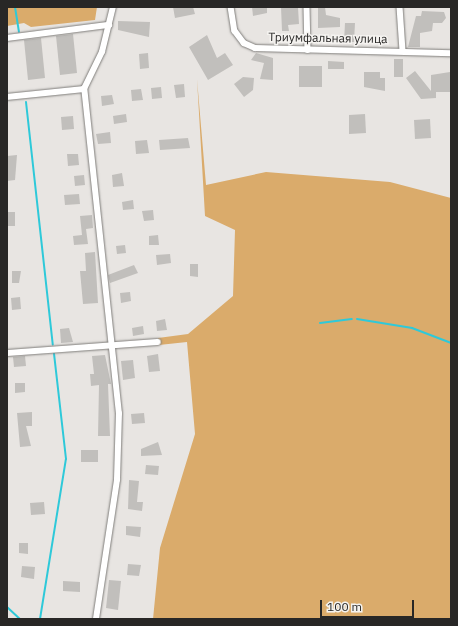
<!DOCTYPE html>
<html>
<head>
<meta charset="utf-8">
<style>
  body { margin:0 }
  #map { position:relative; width:458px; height:626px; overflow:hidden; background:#e8e5e2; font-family:"IBM Plex Sans",sans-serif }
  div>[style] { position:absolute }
  .green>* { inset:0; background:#daab6b }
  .stream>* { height:2px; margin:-1px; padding:0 1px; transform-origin:1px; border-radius:1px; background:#2ec9d9 }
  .building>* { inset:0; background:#c1bfbc }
  .roads { filter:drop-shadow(0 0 1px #7f7d7a) drop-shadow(0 0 1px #7f7d7a) }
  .street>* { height:5.5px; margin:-2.75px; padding:0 2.75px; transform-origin:2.75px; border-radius:2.75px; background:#fff }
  span { translate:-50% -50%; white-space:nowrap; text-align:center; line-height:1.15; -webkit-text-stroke:3px #f5f3f0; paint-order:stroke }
  .street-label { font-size:12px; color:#282726 }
  .frame { position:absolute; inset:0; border:8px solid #282726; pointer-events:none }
  .scale { position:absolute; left:320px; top:600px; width:94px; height:18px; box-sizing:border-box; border:2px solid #282726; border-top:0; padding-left:5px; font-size:12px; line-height:14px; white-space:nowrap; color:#282726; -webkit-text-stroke:3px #f5f3f0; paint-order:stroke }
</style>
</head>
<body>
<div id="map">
  <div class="green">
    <i style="clip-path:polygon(7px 7px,97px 7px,95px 20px,31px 27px,24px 23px,7px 26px)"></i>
    <i style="clip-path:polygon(197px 79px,206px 185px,266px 172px,390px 182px,451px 198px,451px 619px,153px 619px,160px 548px,195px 434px,187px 342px,159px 345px,158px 338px,188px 334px,233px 296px,235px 230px,205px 216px)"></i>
  </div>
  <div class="stream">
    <i style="left:15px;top:7px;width:25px;rotate:81deg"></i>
    <i style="left:26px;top:102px;width:244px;rotate:83.7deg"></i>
    <i style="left:357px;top:319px;width:56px;rotate:9.3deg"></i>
    <i style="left:412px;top:328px;width:42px;rotate:21deg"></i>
    <i style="left:320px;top:323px;width:32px;rotate:-7deg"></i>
    <i style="left:7px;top:607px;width:18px;rotate:43deg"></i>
    <i style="left:40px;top:619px;width:162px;rotate:-80.8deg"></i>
    <i style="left:66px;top:459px;width:106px;rotate:-96.5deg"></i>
  </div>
  <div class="building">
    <i style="clip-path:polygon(173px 7px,193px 7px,195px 14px,175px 18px)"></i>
    <i style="clip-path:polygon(252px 7px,267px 7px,267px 13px,253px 16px)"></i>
    <i style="clip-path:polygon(281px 7px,298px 7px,299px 24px,288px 25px,289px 31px,282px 31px)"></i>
    <i style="clip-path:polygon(318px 7px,325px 7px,326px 15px,340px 18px,340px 27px,318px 28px)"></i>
    <i style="clip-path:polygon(422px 11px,444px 12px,446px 18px,442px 23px,433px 23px,432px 31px,420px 33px,420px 47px,408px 47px,416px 16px,421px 16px)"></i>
    <i style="clip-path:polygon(118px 21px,150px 22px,149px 37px,118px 30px)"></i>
    <i style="clip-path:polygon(345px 23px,355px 23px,354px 42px,344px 42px)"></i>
    <i style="clip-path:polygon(73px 34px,77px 73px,60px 75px,56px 36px)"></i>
    <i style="clip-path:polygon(207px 35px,217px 58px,225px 53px,233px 65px,208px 80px,189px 47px)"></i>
    <i style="clip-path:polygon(41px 38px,45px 78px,28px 80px,24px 40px)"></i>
    <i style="clip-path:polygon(148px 53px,149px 68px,140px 69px,139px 54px)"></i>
    <i style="clip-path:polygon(256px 53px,273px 58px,273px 80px,260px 79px,264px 63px,251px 60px)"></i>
    <i style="clip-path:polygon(394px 59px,403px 59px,403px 77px,394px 77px)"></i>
    <i style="clip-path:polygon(328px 61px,344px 62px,344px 69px,328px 69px)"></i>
    <i style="clip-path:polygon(299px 66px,322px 66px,322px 87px,299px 87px)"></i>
    <i style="clip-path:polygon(415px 71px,431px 91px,431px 75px,450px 72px,451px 92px,436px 92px,436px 98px,421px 99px,406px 78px)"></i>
    <i style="clip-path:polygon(364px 72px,380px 72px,380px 78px,385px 78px,385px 91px,364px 87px)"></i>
    <i style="clip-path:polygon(243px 77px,254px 78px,253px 90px,244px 97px,234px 84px)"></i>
    <i style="clip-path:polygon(184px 84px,185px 97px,176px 98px,174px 85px)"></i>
    <i style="clip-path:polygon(161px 87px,162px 98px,152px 99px,151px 88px)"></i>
    <i style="clip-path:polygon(141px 89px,143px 100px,132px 101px,131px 90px)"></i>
    <i style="clip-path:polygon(112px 95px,114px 104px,102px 106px,101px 96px)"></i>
    <i style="clip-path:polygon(126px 114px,127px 122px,114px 124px,113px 116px)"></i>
    <i style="clip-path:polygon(365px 114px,366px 133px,349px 134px,349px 115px)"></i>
    <i style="clip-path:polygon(73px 116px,74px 129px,62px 130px,61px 117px)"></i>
    <i style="clip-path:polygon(430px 119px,431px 138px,415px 139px,414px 120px)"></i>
    <i style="clip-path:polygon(110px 132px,111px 143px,98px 144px,96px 134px)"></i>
    <i style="clip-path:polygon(188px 138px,190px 148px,160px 150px,159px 140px)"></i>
    <i style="clip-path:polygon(147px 140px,149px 153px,136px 154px,135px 141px)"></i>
    <i style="clip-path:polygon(67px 154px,78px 154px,79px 165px,68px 166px)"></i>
    <i style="clip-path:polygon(17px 155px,15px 180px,7px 181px,7px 156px)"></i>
    <i style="clip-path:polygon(122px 173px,124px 186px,113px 187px,112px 175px)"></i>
    <i style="clip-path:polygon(84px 175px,85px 185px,75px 186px,74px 176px)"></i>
    <i style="clip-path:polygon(79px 194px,80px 204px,65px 205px,64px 195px)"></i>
    <i style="clip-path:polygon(133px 200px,134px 209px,123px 210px,122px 202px)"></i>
    <i style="clip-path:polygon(153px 210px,154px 220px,144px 221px,142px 211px)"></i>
    <i style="clip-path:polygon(7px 212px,15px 212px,15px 226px,7px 226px)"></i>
    <i style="clip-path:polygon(92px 215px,93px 228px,86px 229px,88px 244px,74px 245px,73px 236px,82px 235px,80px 216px)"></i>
    <i style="clip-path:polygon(158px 235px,159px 245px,149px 245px,149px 236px)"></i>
    <i style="clip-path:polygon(125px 245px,126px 253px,117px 254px,116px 246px)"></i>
    <i style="clip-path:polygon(95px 252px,98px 303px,83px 304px,80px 271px,86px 271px,85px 253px)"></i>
    <i style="clip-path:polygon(170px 254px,171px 263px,157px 265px,156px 255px)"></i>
    <i style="clip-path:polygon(190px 264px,198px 264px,198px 277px,190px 276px)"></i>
    <i style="clip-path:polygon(134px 265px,138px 273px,110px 283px,108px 275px)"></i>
    <i style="clip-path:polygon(12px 271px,21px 271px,19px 283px,12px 283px)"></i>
    <i style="clip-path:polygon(130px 292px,131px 301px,121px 303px,120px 293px)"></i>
    <i style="clip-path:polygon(20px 297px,21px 309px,12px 310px,11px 298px)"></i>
    <i style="clip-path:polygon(165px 319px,167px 330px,157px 331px,156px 321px)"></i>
    <i style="clip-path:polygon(143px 326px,144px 334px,133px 336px,132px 328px)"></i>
    <i style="clip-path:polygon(69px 328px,73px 342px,61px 343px,60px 329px)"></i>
    <i style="clip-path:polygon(158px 354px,160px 371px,149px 372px,147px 356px)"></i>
    <i style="clip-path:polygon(105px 355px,111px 384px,108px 384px,110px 436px,98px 436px,99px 385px,91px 386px,90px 374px,94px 374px,92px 356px)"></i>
    <i style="clip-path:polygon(25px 356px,26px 366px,14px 367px,13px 357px)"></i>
    <i style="clip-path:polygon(133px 360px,135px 378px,123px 380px,121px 361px)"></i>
    <i style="clip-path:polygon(15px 383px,25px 383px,25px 392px,15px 393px)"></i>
    <i style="clip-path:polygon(32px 412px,32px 426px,26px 426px,31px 446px,20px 447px,17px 413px)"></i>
    <i style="clip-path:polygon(144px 413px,145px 423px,132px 424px,131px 414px)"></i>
    <i style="clip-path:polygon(158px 442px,162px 455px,141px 456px,141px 449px)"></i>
    <i style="clip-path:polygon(81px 450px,98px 450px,98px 462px,81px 462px)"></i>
    <i style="clip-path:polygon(146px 465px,159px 466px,158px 475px,145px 474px)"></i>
    <i style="clip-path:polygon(129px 480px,139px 481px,137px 502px,143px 502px,142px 511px,128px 509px)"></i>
    <i style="clip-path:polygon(44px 502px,45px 514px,31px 515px,30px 503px)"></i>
    <i style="clip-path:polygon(126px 526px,141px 527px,140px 537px,126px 535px)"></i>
    <i style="clip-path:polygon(19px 543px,28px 543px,28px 554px,19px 553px)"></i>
    <i style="clip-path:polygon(128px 564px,141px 565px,139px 576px,127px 575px)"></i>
    <i style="clip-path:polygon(22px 566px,35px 567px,34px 579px,21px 577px)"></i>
    <i style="clip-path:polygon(109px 580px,121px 581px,118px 610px,106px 608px)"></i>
    <i style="clip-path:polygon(63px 581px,80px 582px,80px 592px,63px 591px)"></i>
  </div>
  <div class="roads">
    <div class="street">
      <i style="left:231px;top:7px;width:24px;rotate:81deg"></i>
      <i style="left:235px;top:31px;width:15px;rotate:53deg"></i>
      <i style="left:244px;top:43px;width:12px;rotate:24deg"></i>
      <i style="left:255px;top:48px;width:196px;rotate:1.5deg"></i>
      <i style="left:307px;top:7px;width:43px;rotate:88.7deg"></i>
      <i style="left:400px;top:7px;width:44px;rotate:86.1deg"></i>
      <i style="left:7px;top:38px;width:103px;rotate:-7.3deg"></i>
      <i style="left:7px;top:97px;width:77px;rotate:-5.9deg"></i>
      <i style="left:7px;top:353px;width:151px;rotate:-4.2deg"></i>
      <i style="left:96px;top:619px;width:141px;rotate:-81.4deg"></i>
      <i style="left:117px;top:480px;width:66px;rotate:-88.3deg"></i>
      <i style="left:119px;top:414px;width:327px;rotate:-96.1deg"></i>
      <i style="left:84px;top:89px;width:41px;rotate:-64.1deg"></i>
      <i style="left:102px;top:52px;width:46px;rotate:-76.3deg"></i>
    </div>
  </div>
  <div class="street-label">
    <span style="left:328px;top:38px;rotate:1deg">Триумфальная улица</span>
  </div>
  <div class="frame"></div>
  <div class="scale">100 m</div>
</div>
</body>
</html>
